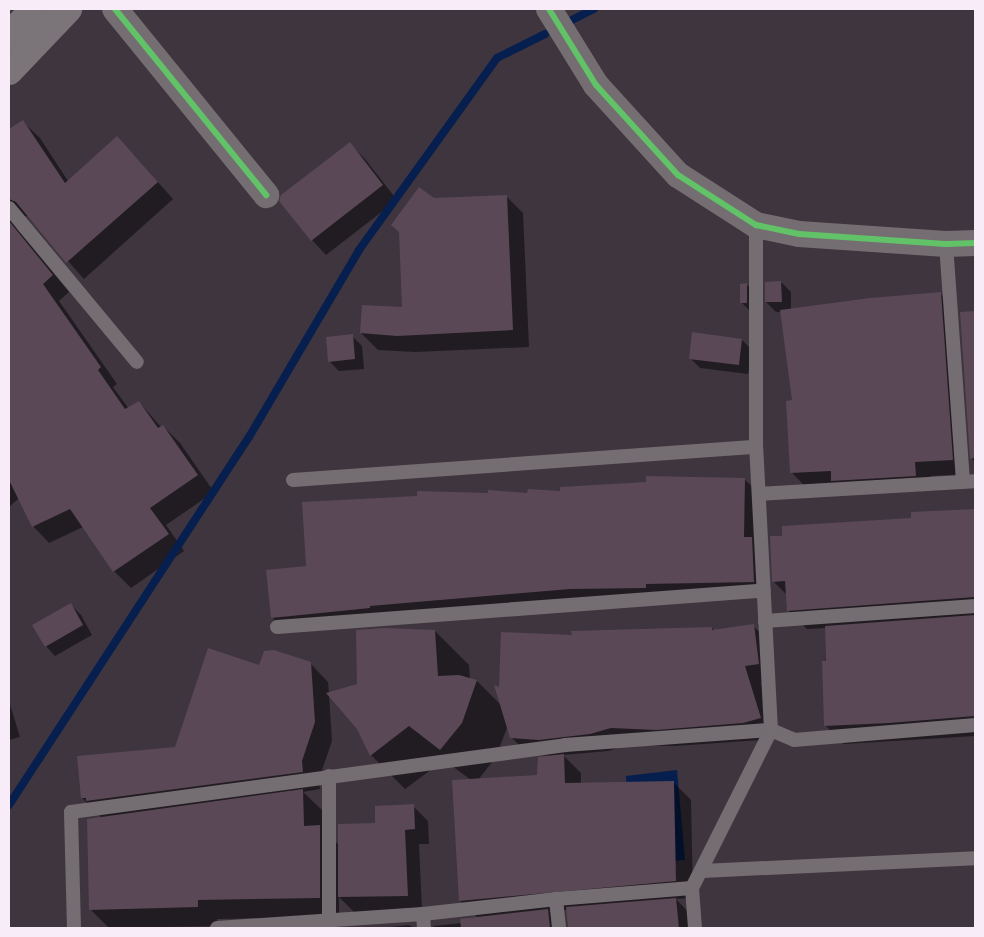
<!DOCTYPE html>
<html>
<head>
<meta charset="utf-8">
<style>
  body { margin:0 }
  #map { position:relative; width:984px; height:937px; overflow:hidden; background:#3e353e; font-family:"Golos Text",sans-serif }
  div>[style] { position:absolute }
  .water>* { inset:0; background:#061f4f }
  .shadow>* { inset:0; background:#0007 }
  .stream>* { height:8px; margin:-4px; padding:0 4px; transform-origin:4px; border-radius:4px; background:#061f4f }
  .building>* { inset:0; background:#5a4857 }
  .lane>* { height:14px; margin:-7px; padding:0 7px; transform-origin:7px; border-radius:7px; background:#746d71 }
  .street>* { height:26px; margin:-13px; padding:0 13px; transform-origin:13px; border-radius:13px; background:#746d71 }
  .highway>* { height:28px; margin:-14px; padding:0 14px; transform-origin:14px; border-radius:14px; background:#7b7479 }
  .cycleway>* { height:6px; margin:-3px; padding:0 3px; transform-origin:3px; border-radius:3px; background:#61c268 }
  span { translate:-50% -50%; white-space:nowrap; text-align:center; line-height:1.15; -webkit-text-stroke:4.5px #372737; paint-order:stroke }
  .frame { position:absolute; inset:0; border:10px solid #f7ecf7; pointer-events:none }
</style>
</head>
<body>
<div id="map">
  <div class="water">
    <i style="clip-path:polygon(677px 770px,685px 860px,630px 864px,626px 776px)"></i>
  </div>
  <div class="shadow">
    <i style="clip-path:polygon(23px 122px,40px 138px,68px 181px,133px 154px,173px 199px,84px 279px,28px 216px,20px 217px,16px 228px,69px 292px,59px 301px,117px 384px,113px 387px,129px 409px,139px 402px,161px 427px,163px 426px,180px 443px,214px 492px,166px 525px,184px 551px,131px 588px,114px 571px,83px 527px,49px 543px,33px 526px,19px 498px,9px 507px,9px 132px)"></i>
    <i style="clip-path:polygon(350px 144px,365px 159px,397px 200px,326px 255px,312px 240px)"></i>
    <i style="clip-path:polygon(506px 196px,523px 213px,529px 347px,415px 352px,378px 350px,361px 333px,403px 309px,401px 234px,434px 199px)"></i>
    <i style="clip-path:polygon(781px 282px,791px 292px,791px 310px,940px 293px,955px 308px,967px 474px,930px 476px,931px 490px,806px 487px,791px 472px,793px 402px,782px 312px,776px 312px,766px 302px)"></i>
    <i style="clip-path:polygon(747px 285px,757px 294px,752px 313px,742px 303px)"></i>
    <i style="clip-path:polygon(975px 312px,975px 462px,971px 458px,961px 313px)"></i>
    <i style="clip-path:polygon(352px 336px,362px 346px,364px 369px,339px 371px,329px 361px)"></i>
    <i style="clip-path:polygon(742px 340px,752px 350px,748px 374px,700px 368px,690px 358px)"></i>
    <i style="clip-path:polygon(744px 479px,760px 494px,769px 597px,586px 604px,287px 633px,272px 617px,308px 567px,529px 494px)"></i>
    <i style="clip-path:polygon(975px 511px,975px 736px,844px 744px,825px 725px,826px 628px,807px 629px,788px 610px,787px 595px,773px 581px,913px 519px,912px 513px)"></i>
    <i style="clip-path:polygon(71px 605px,81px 615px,92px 635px,55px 656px,46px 646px)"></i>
    <i style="clip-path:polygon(evenodd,753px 626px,770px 642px,775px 681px,761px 683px,777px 735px,761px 740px,675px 746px,628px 745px,608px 751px,563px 755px,581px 773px,581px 784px,673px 782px,691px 800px,693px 898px,676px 899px,695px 919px,696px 928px,568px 928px,567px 910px,549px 911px,566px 928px,433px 928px,434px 926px,462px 923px,478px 918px,460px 901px,471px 780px,444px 760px,405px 789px,371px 755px,358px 728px,329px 695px,332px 741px,319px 779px,320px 789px,303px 792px,322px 810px,322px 829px,339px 845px,413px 806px,428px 821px,429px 844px,419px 844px,422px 910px,354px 912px,339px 897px,339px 917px,217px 919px,217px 926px,109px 928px,90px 909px,102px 818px,82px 798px,176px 748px,260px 666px,310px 663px,328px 682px,329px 693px,358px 684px,435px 631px,469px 665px,470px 679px,477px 681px,502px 706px,501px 688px,573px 636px,712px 628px,714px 631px,753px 626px,508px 725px,511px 737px,528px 754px,552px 756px,538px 776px,478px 780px,496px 757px,508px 725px)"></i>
    <i style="clip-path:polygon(9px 701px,20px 737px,9px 740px)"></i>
    <i style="clip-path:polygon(409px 925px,415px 928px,381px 928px)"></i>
  </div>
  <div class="stream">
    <i style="left:572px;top:20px;width:25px;rotate:-27deg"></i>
    <i style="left:9px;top:805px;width:439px;rotate:-56.9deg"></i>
    <i style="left:249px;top:437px;width:217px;rotate:-59.5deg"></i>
    <i style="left:359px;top:250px;width:236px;rotate:-54.3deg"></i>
    <i style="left:497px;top:58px;width:54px;rotate:-26.6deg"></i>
  </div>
  <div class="building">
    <i style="clip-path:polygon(23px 120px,65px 183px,117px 136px,158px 182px,66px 263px,16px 202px,9px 199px,9px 129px)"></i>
    <i style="clip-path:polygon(350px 142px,383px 185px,311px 241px,279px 201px,281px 195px)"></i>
    <i style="clip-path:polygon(419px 187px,434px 198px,507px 195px,513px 330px,397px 336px,360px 333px,362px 305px,402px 307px,399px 232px,391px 225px)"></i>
    <i style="clip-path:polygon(9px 221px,53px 275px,43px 284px,101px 367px,98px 370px,125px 409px,139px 401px,158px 428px,163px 425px,198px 475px,150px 508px,169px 534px,113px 572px,70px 509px,32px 527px,9px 480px)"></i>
    <i style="clip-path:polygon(781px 281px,782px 302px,765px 302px,765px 282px)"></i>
    <i style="clip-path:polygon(747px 283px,747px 303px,740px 303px,740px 284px)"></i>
    <i style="clip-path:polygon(941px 292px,953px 460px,915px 462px,916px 476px,831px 481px,831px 471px,790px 473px,786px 401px,792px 400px,780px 310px,870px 298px)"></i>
    <i style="clip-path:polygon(975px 311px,975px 458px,970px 459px,960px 312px)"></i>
    <i style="clip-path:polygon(692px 332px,742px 339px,739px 365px,689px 359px)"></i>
    <i style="clip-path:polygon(353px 334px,355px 359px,328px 362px,326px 337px)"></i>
    <i style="clip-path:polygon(646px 476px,745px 478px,744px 537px,752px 537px,754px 582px,646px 584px,646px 588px,570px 589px,370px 606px,370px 608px,271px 618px,266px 570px,306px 566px,302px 502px,417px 496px,417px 491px,488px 493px,488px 490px,527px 493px,528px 489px,560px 491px,560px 487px,646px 482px)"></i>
    <i style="clip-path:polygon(975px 509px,975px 597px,787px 611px,785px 581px,772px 582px,770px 536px,782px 536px,782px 526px,911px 518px,911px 512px)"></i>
    <i style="clip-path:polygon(71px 603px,83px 625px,45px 647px,32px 625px)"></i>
    <i style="clip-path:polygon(975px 615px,975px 716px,889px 723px,824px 726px,822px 661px,826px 661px,825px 626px)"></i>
    <i style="clip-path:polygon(754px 624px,759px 664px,745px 666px,761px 718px,743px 723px,657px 730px,611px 728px,590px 734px,539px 740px,510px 738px,494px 685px,499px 687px,501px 632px,572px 635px,571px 631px,712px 627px,712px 630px)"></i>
    <i style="clip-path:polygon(384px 628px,435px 630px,438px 676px,459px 675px,477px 680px,462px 723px,440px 750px,409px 726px,370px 756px,357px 729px,326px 693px,357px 684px,356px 630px)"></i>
    <i style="clip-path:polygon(208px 648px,259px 665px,264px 651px,274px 650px,311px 662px,315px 722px,302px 761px,303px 772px,86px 801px,86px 798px,81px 798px,77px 756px,175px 747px)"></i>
    <i style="clip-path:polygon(564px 754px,565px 783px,674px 781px,676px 881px,459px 901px,452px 780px,537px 775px,538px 757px)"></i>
    <i style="clip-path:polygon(303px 789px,304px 826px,320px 825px,320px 898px,198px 900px,198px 907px,89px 910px,87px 819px)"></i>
    <i style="clip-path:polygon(414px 804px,415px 829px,405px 830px,408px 896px,338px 897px,338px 824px,375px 823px,375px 806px)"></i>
    <i style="clip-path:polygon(676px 898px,679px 928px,568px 928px,566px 907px)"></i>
    <i style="clip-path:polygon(548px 909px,550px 928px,461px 928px,460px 919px)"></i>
  </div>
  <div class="lane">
    <i style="left:9px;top:208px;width:200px;rotate:50.3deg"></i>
    <i style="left:946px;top:244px;width:238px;rotate:85.9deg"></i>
    <i style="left:293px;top:480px;width:464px;rotate:-4.1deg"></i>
    <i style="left:759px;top:494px;width:216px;rotate:-3.4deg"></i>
    <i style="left:765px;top:621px;width:211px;rotate:-4.1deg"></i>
    <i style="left:277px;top:627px;width:488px;rotate:-4.3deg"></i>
    <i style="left:702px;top:871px;width:273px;rotate:-2.7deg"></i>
    <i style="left:556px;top:899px;width:29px;rotate:84deg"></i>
    <i style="left:423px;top:914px;width:14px;rotate:86deg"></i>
    <i style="left:329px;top:920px;width:144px;rotate:-90deg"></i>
    <i style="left:74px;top:928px;width:116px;rotate:-91.5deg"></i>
    <i style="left:71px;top:812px;width:499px;rotate:-7.7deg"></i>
    <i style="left:565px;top:745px;width:207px;rotate:-4.2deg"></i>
    <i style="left:771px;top:730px;width:25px;rotate:23deg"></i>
    <i style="left:794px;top:740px;width:182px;rotate:-4.7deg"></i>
    <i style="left:217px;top:928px;width:206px;rotate:-3.9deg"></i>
    <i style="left:423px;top:914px;width:134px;rotate:-6.4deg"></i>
    <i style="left:556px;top:899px;width:136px;rotate:-4.6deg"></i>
    <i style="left:695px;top:928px;width:40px;rotate:-94.3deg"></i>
    <i style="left:692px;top:888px;width:177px;rotate:-63.4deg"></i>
    <i style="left:771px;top:730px;width:283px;rotate:-93deg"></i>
    <i style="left:756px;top:447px;width:222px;rotate:-90deg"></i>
  </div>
  <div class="street">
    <i style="left:115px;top:9px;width:240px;rotate:50.9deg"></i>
    <i style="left:549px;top:9px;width:89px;rotate:58.3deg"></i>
    <i style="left:596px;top:85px;width:122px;rotate:47.7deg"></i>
    <i style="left:678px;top:175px;width:93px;rotate:32.7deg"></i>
    <i style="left:756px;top:225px;width:44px;rotate:11.8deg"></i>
    <i style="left:799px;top:234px;width:147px;rotate:3.9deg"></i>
    <i style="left:946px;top:244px;width:29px;rotate:-2deg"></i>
  </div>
  <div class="highway">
    <i style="left:9px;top:36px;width:37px;rotate:-47deg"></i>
    <i style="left:9px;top:71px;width:86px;rotate:-46.4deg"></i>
  </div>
  <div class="cycleway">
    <i style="left:115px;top:9px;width:240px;rotate:50.9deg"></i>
    <i style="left:549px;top:9px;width:89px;rotate:58.3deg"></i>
    <i style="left:596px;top:85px;width:122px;rotate:47.7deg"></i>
    <i style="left:678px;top:175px;width:93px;rotate:32.7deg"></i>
    <i style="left:756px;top:225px;width:44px;rotate:11.8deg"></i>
    <i style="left:799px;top:234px;width:147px;rotate:3.9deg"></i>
    <i style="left:946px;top:244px;width:29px;rotate:-2deg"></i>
  </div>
  <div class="frame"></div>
</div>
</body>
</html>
